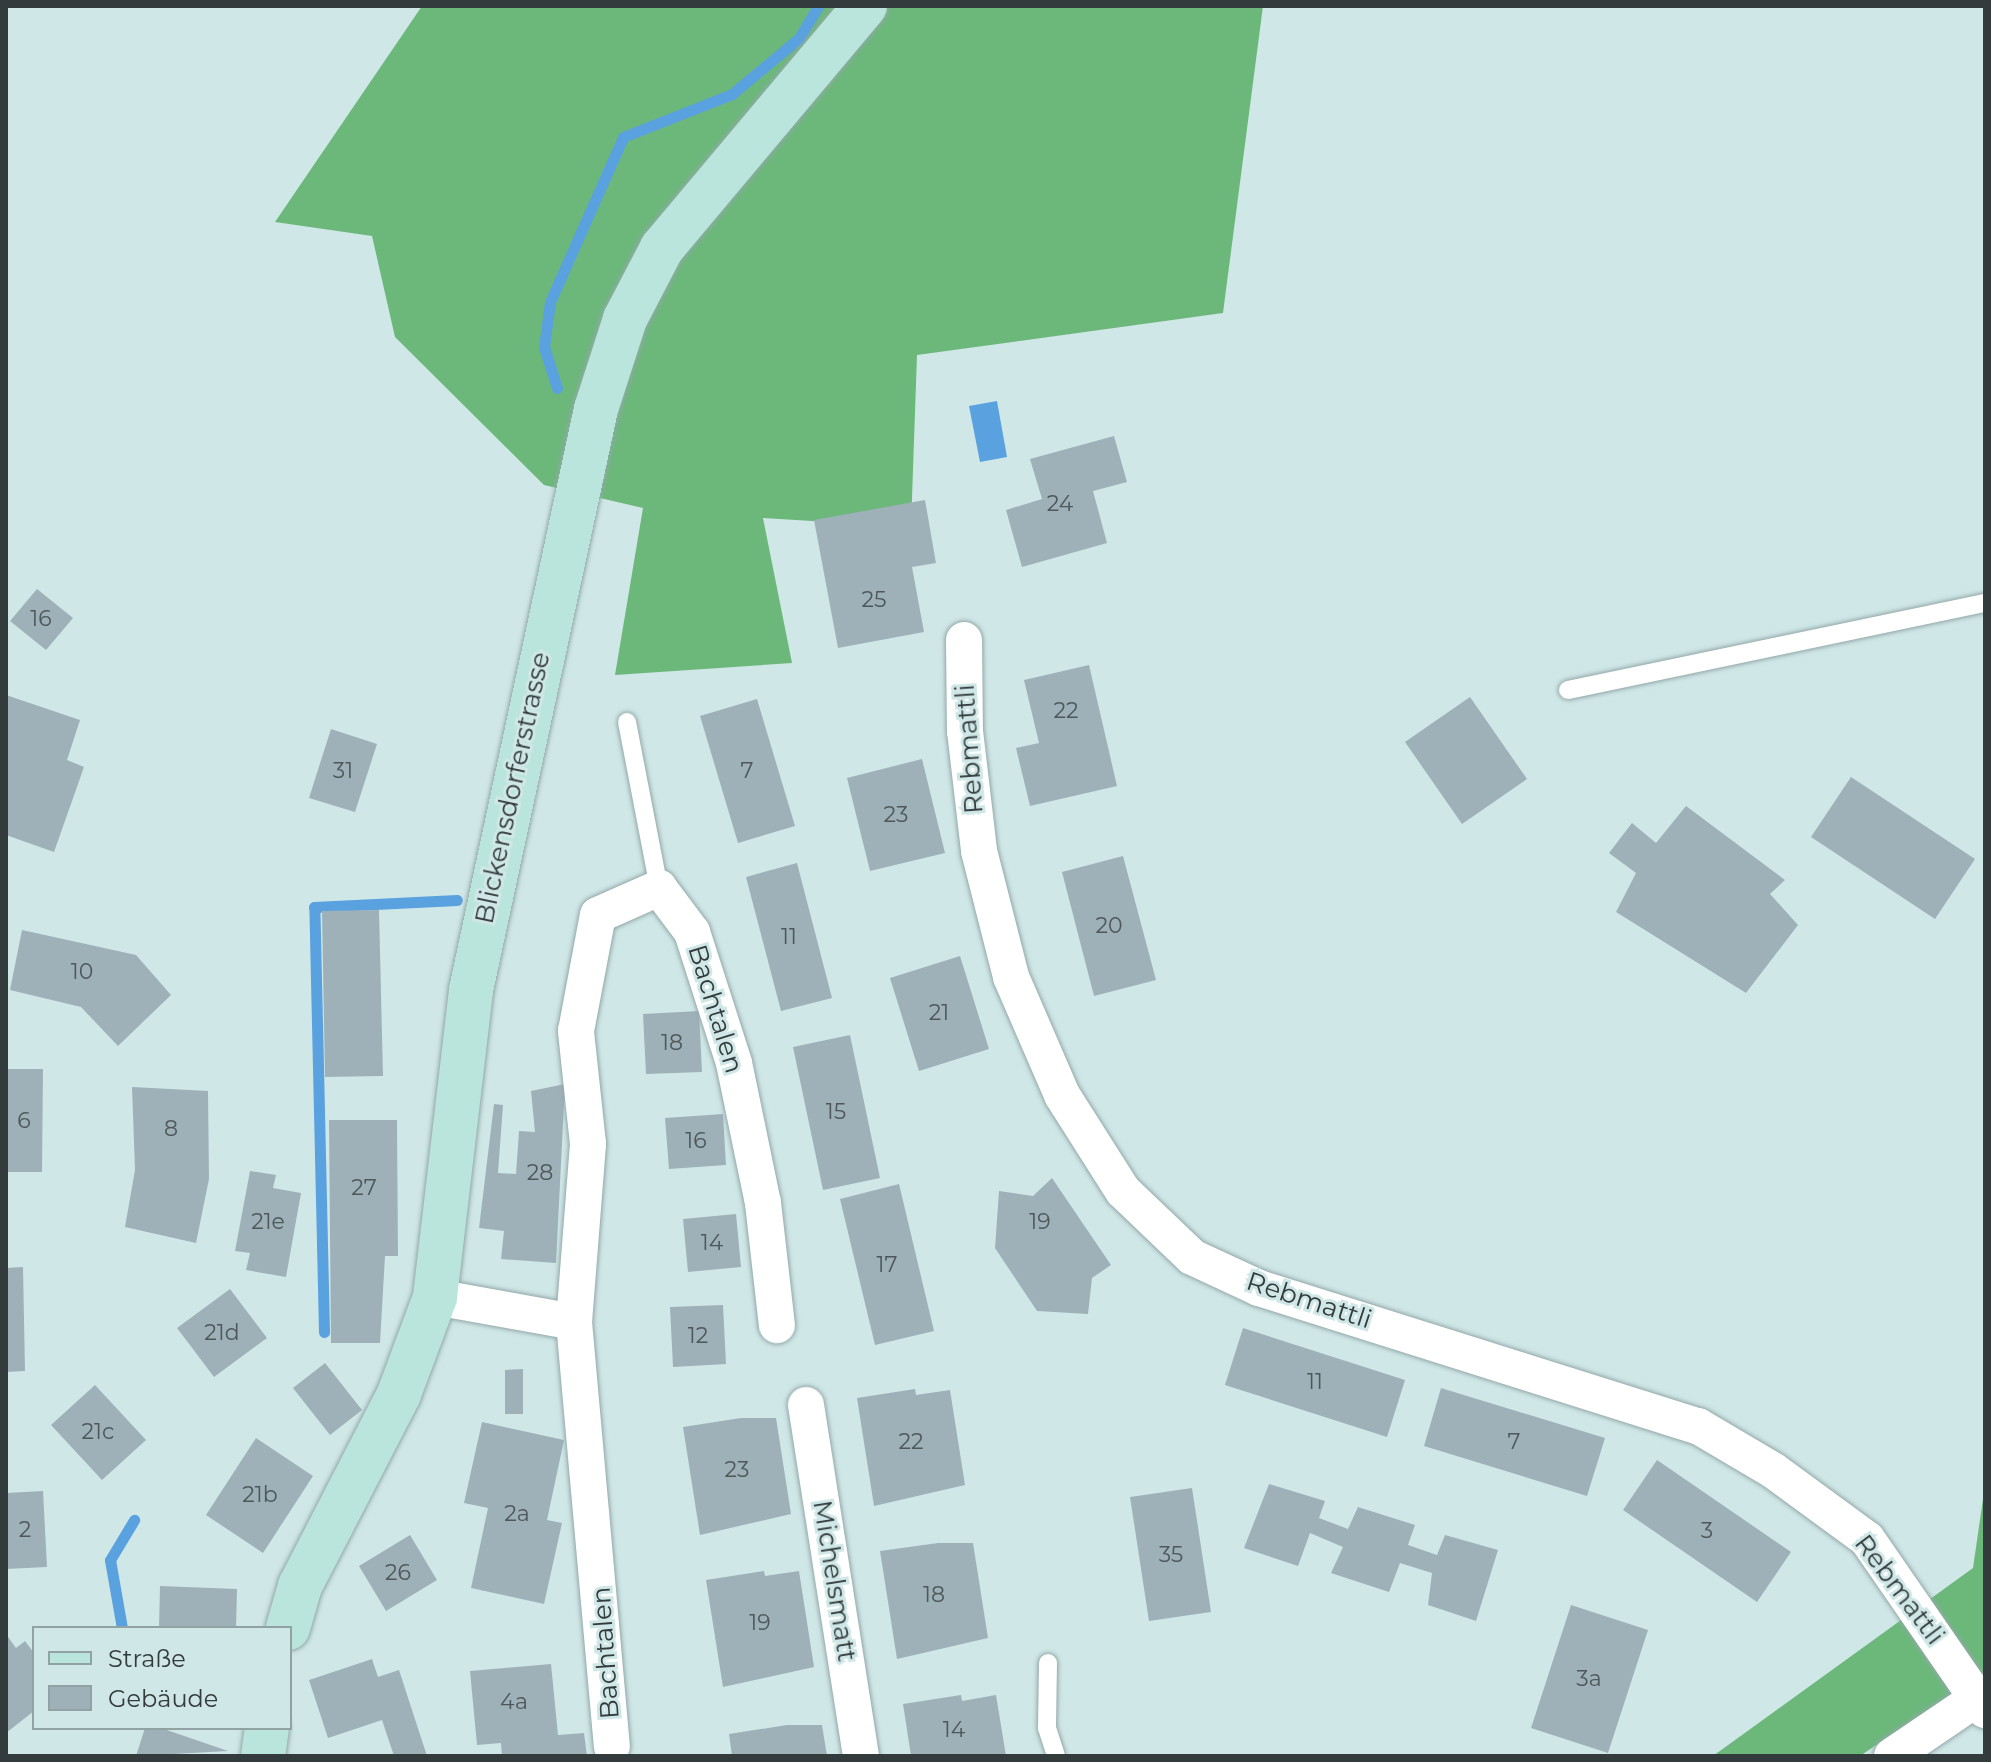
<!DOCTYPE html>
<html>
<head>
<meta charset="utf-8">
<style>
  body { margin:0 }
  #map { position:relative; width:1991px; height:1762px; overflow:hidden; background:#d0e7e7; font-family:Montserrat,sans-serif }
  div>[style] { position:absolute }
  .forest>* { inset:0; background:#6cb87b }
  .water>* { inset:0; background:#5aa1df }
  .stream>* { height:11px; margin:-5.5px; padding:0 5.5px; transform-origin:5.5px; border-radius:5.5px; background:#5aa1df }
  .building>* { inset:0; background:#9eb1b9 }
  .roads { filter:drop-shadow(0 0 2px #93a8a9) drop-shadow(0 0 2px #93a8a9) }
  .lane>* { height:18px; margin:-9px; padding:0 9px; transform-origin:9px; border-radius:9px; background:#fff }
  .street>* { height:36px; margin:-18px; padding:0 18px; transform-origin:18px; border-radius:18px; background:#fff }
  .secondary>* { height:44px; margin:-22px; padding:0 22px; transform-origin:22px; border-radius:22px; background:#bae5dc }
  span { translate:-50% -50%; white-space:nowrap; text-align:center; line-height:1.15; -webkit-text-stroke:6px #d0e7e7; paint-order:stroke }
  .number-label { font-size:22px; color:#4e585b }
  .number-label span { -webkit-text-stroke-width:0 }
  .street-label { font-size:26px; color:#333b3c }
  .frame { position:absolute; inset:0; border:8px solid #333b3c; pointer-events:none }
  .legend { position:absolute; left:32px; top:1626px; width:260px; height:104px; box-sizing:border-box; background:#d0e7e7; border:2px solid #91a2a3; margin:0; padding:10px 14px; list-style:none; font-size:24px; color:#333b3c }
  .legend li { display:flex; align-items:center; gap:16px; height:40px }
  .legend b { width:40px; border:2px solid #91a2a3 }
</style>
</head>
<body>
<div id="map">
  <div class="forest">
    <i style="clip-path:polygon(422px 6px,1263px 6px,1223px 313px,917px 355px,911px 527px,763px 518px,792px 663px,615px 675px,643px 508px,544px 485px,395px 337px,372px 236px,275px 222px)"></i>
    <i style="clip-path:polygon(1985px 1485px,1985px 1671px,1860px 1756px,1713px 1756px,1973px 1568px)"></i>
  </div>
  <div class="water">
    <i style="clip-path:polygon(997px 401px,1007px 457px,980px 462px,969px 406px)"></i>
  </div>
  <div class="stream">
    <i style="left:557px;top:388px;width:43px;rotate:-107.6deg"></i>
    <i style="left:544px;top:347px;width:45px;rotate:-82.4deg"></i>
    <i style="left:550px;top:302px;width:180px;rotate:-66.1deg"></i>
    <i style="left:623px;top:137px;width:117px;rotate:-21.5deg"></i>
    <i style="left:732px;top:94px;width:87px;rotate:-39.9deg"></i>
    <i style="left:799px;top:38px;width:37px;rotate:-59deg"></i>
    <i style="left:324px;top:1332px;width:425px;rotate:-91.3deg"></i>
    <i style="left:314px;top:907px;width:143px;rotate:-2.8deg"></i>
    <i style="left:122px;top:1628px;width:69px;rotate:-100deg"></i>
    <i style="left:110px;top:1560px;width:47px;rotate:-59deg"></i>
  </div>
  <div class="building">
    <i style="clip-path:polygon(1114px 436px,1127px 482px,1093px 491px,1107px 543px,1022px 567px,1006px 510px,1042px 499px,1030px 459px)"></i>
    <i style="clip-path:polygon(925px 500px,936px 563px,912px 567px,924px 632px,838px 648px,814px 520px)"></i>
    <i style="clip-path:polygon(37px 589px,73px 618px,46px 650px,10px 621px)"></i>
    <i style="clip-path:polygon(1089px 665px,1117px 786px,1030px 806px,1016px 748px,1039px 743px,1024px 680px)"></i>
    <i style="clip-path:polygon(6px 695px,80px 720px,67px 760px,84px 767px,54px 852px,6px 835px)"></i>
    <i style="clip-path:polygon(1470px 697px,1527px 779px,1462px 824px,1405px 742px)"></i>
    <i style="clip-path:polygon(757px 699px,795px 826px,738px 843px,700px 716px)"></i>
    <i style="clip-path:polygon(331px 729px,377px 744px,355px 812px,309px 798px)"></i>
    <i style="clip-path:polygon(922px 759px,945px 853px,870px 871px,847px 778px)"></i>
    <i style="clip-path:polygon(1851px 777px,1975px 859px,1935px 919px,1811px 837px)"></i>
    <i style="clip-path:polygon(1686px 806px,1785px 880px,1770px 894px,1798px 925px,1746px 993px,1616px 912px,1636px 873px,1609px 853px,1632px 823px,1656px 843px)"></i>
    <i style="clip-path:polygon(1123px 856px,1156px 980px,1094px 996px,1062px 872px)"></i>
    <i style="clip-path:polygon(797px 863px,832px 998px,781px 1011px,746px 877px)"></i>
    <i style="clip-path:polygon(379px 910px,383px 1076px,325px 1077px,322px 911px)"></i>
    <i style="clip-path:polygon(22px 930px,136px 955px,171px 995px,118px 1046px,81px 1007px,10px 990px)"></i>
    <i style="clip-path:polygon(960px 956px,989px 1049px,919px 1071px,890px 978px)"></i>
    <i style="clip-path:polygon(699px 1011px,702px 1072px,646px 1074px,643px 1014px)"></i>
    <i style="clip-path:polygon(850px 1035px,880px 1178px,823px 1190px,793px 1047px)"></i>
    <i style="clip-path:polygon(6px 1069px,43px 1069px,42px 1172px,6px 1172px)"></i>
    <i style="clip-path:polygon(565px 1084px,556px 1263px,501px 1259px,504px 1231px,479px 1228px,494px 1104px,503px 1105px,498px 1173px,516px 1174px,519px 1131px,535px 1132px,531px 1091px)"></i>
    <i style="clip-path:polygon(132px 1087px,208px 1091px,209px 1179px,196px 1243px,125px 1227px,135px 1170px)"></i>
    <i style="clip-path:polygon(723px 1114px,726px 1165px,669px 1169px,665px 1118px)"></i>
    <i style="clip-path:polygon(329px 1120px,397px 1120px,398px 1256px,385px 1256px,380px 1343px,331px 1343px)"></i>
    <i style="clip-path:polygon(250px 1171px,276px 1175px,273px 1188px,301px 1193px,286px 1277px,246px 1270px,250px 1253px,235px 1251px)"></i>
    <i style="clip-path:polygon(1052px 1178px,1111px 1265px,1092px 1278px,1088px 1314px,1037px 1311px,995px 1248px,999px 1191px,1033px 1196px)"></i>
    <i style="clip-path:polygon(899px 1184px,934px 1331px,875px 1345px,840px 1199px)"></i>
    <i style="clip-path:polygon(736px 1214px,741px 1267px,688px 1272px,683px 1219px)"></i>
    <i style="clip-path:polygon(23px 1267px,25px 1371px,6px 1372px,6px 1268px)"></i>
    <i style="clip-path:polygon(230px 1289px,267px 1338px,214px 1377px,177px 1328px)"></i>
    <i style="clip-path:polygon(723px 1305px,726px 1364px,673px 1367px,670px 1307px)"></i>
    <i style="clip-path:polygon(1243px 1328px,1405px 1380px,1387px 1437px,1225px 1385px)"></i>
    <i style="clip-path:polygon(325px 1363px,362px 1410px,330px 1435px,293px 1388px)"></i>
    <i style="clip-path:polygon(523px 1369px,523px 1414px,505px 1414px,505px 1370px)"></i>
    <i style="clip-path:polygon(95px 1385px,146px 1440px,102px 1480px,51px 1425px)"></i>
    <i style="clip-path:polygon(1441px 1388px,1605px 1438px,1587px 1496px,1424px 1446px)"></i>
    <i style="clip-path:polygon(915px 1389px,916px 1395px,950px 1390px,965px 1485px,874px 1506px,857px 1398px)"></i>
    <i style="clip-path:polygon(741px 1418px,776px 1418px,791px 1514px,700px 1535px,683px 1427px)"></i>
    <i style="clip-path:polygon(482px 1422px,564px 1440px,547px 1520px,562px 1523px,544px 1604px,471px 1588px,488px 1508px,464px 1503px)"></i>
    <i style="clip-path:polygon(256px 1438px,313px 1476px,263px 1553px,206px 1515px)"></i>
    <i style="clip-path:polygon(1657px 1460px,1791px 1552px,1757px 1602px,1623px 1510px)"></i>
    <i style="clip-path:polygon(1269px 1484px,1325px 1501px,1319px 1518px,1348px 1529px,1358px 1507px,1415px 1525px,1408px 1545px,1437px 1555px,1445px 1535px,1498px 1550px,1476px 1621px,1428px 1605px,1432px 1573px,1400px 1563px,1389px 1592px,1331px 1573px,1343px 1547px,1310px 1533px,1298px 1566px,1244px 1548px)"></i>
    <i style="clip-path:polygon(1192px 1488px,1211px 1612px,1149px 1621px,1130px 1497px)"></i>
    <i style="clip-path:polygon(43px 1491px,47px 1567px,6px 1569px,6px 1493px)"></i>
    <i style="clip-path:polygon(410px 1535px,437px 1580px,386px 1611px,359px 1566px)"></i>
    <i style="clip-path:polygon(938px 1543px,973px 1543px,988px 1638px,897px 1659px,880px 1551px)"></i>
    <i style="clip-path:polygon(764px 1571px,765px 1576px,799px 1571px,814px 1667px,723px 1687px,706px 1580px)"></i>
    <i style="clip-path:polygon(160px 1586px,237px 1589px,236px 1628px,159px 1628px)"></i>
    <i style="clip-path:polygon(1571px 1605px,1648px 1630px,1608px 1753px,1531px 1728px)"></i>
    <i style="clip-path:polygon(6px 1634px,16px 1648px,25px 1641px,34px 1653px,34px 1711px,6px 1733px)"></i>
    <i style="clip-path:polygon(372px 1659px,378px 1677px,399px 1670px,427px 1756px,394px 1756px,382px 1720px,328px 1738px,309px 1680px)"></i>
    <i style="clip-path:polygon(551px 1664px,558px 1735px,584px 1733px,587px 1756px,502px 1756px,501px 1743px,477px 1745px,470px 1671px)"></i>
    <i style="clip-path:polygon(961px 1695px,962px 1701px,996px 1695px,1006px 1756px,911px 1756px,903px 1704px)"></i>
    <i style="clip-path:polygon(787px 1725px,822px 1725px,827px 1756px,732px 1756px,729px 1734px)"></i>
    <i style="clip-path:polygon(145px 1728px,161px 1728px,228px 1751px,136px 1756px)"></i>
  </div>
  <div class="roads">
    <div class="lane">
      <i style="left:1568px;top:690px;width:426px;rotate:-11.8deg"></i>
      <i style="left:627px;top:722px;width:169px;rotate:79.1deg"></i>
      <i style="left:1048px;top:1663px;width:65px;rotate:90.9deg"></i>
      <i style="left:1047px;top:1728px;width:29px;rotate:72deg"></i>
    </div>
    <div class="street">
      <i style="left:964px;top:640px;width:91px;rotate:89.4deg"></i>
      <i style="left:965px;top:731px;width:121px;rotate:83.3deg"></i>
      <i style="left:979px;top:851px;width:130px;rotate:75.7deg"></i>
      <i style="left:1011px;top:977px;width:129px;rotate:66.6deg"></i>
      <i style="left:1062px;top:1095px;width:114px;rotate:57.6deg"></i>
      <i style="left:1123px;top:1191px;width:95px;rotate:43.7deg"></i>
      <i style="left:1192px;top:1257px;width:74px;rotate:24.8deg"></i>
      <i style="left:1259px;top:1288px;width:460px;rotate:17.5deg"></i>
      <i style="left:1698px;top:1426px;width:88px;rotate:30.6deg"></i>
      <i style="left:1774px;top:1471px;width:115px;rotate:36.2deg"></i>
      <i style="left:1867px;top:1539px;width:208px;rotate:55.4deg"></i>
      <i style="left:435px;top:1297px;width:141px;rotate:10.2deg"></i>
      <i style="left:574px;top:1322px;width:179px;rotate:-85.5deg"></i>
      <i style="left:588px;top:1144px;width:114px;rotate:-96.1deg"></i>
      <i style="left:576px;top:1031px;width:118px;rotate:-79.3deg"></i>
      <i style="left:598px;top:915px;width:67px;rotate:-23.9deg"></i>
      <i style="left:659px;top:888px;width:55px;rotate:53.1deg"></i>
      <i style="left:692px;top:932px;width:138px;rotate:72.2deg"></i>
      <i style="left:734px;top:1063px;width:143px;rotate:78.3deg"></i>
      <i style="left:763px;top:1203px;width:123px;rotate:83.5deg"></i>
      <i style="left:574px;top:1322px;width:426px;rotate:84.9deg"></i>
      <i style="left:806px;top:1405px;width:355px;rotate:81.1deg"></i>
      <i style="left:1892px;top:1756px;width:112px;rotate:-34.1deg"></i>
    </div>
    <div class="secondary">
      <i style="left:288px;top:1628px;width:44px;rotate:-74.1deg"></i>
      <i style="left:300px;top:1586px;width:216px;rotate:-62.7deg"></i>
      <i style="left:399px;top:1394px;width:103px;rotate:-69.6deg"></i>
      <i style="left:435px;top:1297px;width:309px;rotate:-83.3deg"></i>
      <i style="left:471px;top:990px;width:594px;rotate:-77.86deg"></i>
      <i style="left:596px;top:409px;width:95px;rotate:-72.1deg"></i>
      <i style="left:625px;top:319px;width:80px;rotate:-62.5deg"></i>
      <i style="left:662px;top:248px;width:316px;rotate:-50deg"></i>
      <i style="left:263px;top:1756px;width:28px;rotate:-82deg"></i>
    </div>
  </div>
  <div class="number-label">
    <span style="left:1060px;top:504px">24</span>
    <span style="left:874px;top:600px">25</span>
    <span style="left:41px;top:619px">16</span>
    <span style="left:1066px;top:711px">22</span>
    <span style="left:343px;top:771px">31</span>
    <span style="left:747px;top:771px">7</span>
    <span style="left:896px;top:815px">23</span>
    <span style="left:1109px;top:926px">20</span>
    <span style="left:789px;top:937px">11</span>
    <span style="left:82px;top:972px">10</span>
    <span style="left:939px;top:1013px">21</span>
    <span style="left:672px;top:1043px">18</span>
    <span style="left:836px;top:1112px">15</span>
    <span style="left:24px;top:1121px">6</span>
    <span style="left:171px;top:1129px">8</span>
    <span style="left:696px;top:1141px">16</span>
    <span style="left:540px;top:1173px">28</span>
    <span style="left:364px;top:1188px">27</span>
    <span style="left:268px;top:1222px">21e</span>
    <span style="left:1040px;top:1222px">19</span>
    <span style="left:712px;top:1243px">14</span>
    <span style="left:887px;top:1265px">17</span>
    <span style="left:222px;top:1333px">21d</span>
    <span style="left:698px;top:1336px">12</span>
    <span style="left:1315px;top:1382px">11</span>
    <span style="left:98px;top:1432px">21c</span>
    <span style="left:911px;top:1442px">22</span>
    <span style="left:1514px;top:1442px">7</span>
    <span style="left:737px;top:1470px">23</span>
    <span style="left:260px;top:1495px">21b</span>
    <span style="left:517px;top:1514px">2a</span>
    <span style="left:25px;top:1530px">2</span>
    <span style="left:1707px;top:1531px">3</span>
    <span style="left:1171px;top:1555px">35</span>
    <span style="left:398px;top:1573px">26</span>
    <span style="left:934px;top:1595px">18</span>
    <span style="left:760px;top:1623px">19</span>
    <span style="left:1589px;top:1679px">3a</span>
    <span style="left:514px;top:1702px">4a</span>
    <span style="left:954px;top:1730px">14</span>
  </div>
  <div class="street-label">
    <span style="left:970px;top:749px;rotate:-94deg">Rebmattli</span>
    <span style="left:513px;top:788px;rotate:-78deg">Blickensdorferstrasse</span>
    <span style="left:715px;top:1009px;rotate:73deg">Bachtalen</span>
    <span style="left:1309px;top:1301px;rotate:18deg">Rebmattli</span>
    <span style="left:834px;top:1581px;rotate:81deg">Michelsmatt</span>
    <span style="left:1899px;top:1590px;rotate:53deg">Rebmattli</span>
    <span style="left:606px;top:1653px;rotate:-94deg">Bachtalen</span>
  </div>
  <div class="frame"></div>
  <ul class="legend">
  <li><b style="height:10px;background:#bae5dc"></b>Straße</li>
  <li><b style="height:22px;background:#9eb1b9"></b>Gebäude</li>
  </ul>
</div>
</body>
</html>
